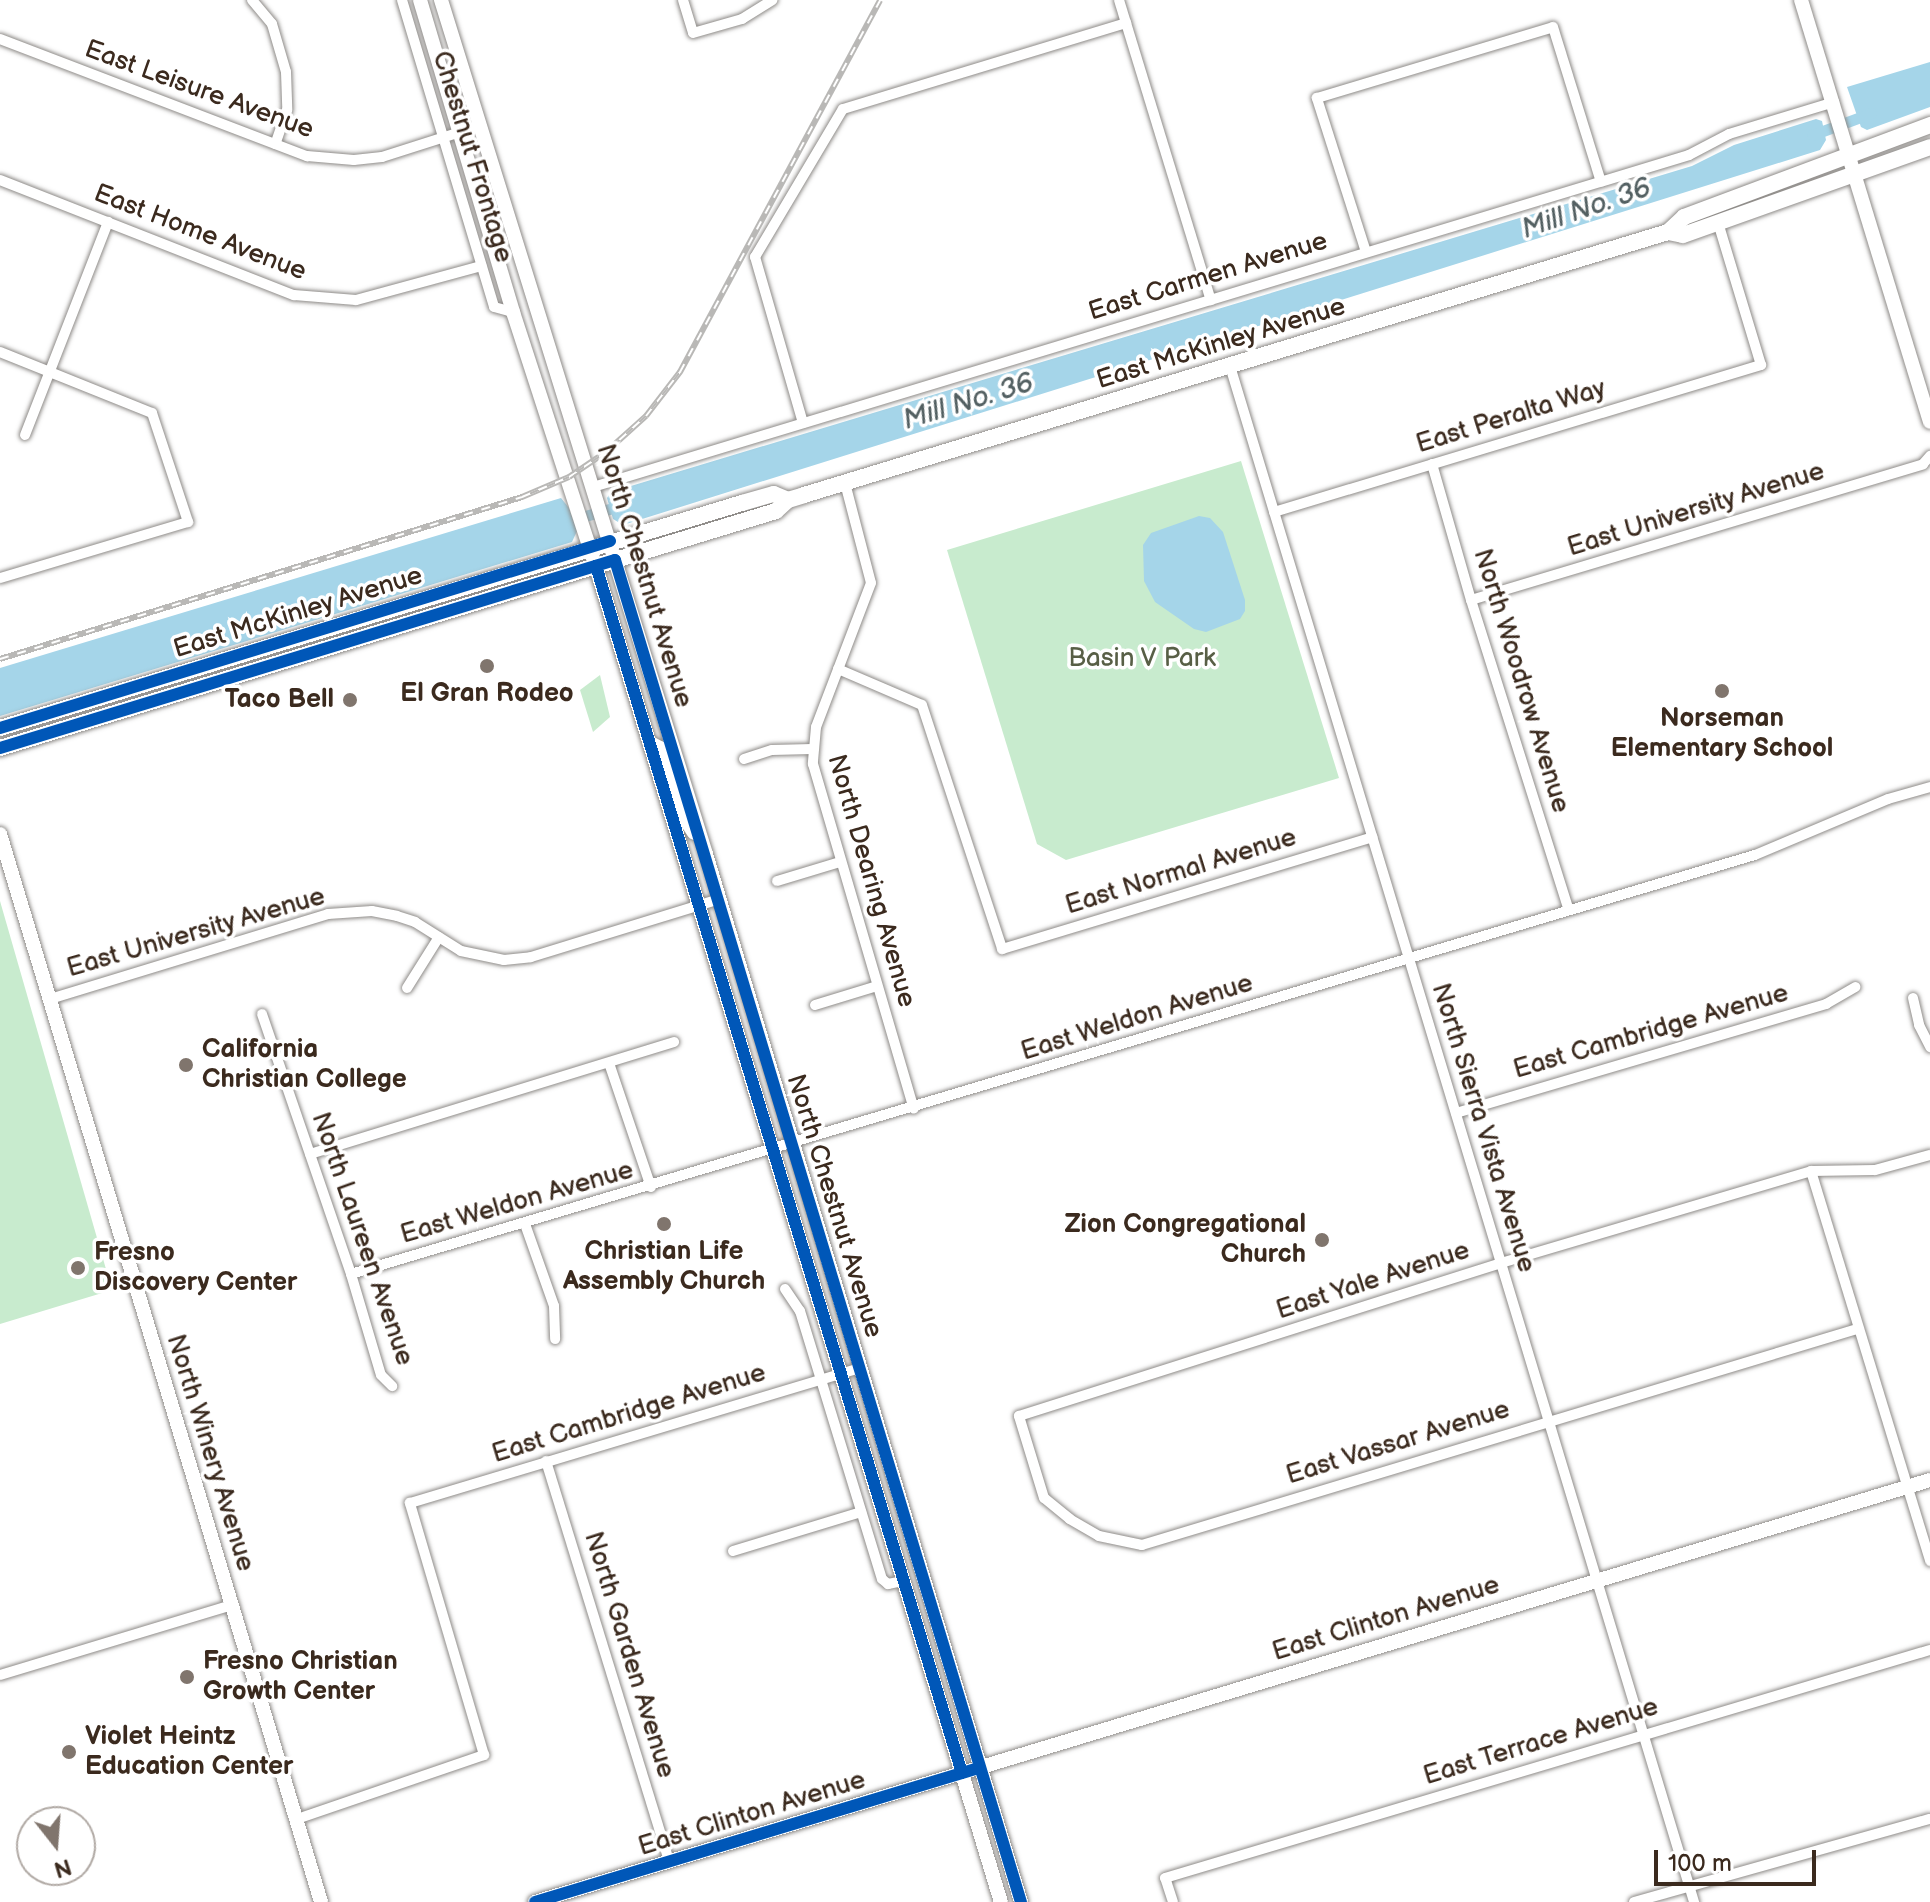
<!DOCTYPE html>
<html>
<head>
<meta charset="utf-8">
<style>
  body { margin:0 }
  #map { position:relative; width:1930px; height:1902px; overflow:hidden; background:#fff; font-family:"Balsamiq Sans",sans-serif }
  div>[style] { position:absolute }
  .green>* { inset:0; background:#c8ebce }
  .water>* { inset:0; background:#a5d5e9 }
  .canal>* { height:11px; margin:-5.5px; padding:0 5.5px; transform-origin:5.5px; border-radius:5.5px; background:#a5d5e9 }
  .roads { filter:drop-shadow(0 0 2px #8e8b88) drop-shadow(0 0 2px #8e8b88) }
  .street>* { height:10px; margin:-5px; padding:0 5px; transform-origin:5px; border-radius:5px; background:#fff }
  .secondary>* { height:14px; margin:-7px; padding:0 7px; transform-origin:7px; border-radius:7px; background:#fff }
  .primary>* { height:16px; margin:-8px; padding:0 8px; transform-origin:8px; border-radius:8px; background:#fff }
  .rail>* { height:6px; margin-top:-3px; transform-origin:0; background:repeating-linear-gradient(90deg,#fff 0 9px,#b9b8b6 0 18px); box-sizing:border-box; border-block:2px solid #b9b8b6 }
  .cycleway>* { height:12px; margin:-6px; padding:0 6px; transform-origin:6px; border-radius:6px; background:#0057b8 }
  .dots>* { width:22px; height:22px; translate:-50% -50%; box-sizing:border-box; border:4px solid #fff; border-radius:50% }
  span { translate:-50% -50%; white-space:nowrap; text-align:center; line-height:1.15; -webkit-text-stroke:7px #fff; paint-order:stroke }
  .street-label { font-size:26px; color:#3b2a1e }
  .park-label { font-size:26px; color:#585f46 }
  .poi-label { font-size:26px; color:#3b2a1e; font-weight:700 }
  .right { translate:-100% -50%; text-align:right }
  .left { translate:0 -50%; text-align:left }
  .water-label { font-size:28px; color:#536062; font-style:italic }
  .north { position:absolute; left:16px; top:1806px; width:80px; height:80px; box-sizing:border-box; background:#fff; border:2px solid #b1aaa5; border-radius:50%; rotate:163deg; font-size:22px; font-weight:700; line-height:32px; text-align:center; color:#3b2a1e }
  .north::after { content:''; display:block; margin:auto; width:28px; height:36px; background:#80756d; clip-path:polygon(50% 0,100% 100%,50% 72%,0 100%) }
  .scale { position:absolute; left:1654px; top:1850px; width:162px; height:36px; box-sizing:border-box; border:4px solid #3b2a1e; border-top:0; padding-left:10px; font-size:24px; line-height:28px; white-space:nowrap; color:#3b2a1e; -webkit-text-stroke:6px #fff; paint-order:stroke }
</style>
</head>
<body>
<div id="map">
  <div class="green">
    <i style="clip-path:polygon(1241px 461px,1339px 778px,1066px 860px,1037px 844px,947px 550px)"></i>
    <i style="clip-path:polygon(600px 675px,610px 717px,593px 732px,580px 690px)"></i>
    <i style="clip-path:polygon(0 901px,112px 1290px,0 1324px)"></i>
  </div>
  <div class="water">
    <i style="clip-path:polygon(1930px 62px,1930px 107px,1867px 130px,1861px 127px,1847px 87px)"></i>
    <i style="clip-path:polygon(1816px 119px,1822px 121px,1826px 140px,1820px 150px,623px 525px,613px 519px,607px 498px,611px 492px,1692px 166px,1734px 145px)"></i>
    <i style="clip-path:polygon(561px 498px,569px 508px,577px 531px,572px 542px,0 716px,0 668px)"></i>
    <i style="clip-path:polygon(1199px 516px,1210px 518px,1223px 532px,1245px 600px,1245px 611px,1240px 619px,1206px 632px,1194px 629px,1155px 602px,1144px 581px,1143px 545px,1151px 533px)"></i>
  </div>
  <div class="canal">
    <i style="left:1812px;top:135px;width:63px;rotate:-20.4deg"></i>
    <i style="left:575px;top:519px;width:50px;rotate:-16.3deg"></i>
  </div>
  <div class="roads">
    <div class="street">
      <i style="left:252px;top:0;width:31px;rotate:50deg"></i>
      <i style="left:272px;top:24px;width:50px;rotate:73.7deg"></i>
      <i style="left:286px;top:72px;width:38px;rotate:88deg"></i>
      <i style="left:287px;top:110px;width:36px;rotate:109deg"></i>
      <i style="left:402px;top:0;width:320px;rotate:73.3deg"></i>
      <i style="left:494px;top:307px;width:20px;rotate:15deg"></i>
      <i style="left:683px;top:0;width:34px;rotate:73deg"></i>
      <i style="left:693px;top:33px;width:51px;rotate:-15.9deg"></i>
      <i style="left:742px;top:19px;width:36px;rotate:-32deg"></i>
      <i style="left:1119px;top:0;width:314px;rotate:73deg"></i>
      <i style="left:0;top:39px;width:329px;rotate:20.9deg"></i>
      <i style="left:307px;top:156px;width:47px;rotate:4.9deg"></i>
      <i style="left:354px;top:160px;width:28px;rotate:-6deg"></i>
      <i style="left:382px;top:157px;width:102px;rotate:-17.7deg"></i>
      <i style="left:0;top:180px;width:316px;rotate:21.4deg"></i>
      <i style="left:294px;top:295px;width:62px;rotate:4.6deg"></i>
      <i style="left:356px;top:300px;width:130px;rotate:-15.2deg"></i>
      <i style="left:1366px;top:252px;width:162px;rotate:-107.7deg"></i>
      <i style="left:1317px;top:98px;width:246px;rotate:-16.7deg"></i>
      <i style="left:1553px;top:27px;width:162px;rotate:72.8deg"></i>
      <i style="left:0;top:352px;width:164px;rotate:21.9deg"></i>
      <i style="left:152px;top:413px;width:115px;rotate:71.7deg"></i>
      <i style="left:188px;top:522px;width:196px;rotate:163.4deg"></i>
      <i style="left:1230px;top:366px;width:1605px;rotate:73.19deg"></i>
      <i style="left:803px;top:423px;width:173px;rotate:-106.1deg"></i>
      <i style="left:755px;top:257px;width:172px;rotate:-59.3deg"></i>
      <i style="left:843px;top:109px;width:296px;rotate:-16.9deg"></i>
      <i style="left:25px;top:435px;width:229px;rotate:-68.7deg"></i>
      <i style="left:1432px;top:464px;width:141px;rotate:74deg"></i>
      <i style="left:1471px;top:600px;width:325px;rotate:72.5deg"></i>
      <i style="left:845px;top:483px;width:103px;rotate:75.4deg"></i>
      <i style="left:871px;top:583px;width:154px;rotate:110.9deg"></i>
      <i style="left:816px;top:727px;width:37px;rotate:95deg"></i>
      <i style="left:813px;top:764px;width:359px;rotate:73.7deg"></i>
      <i style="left:593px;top:487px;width:1145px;rotate:-16.85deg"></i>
      <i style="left:1689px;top:155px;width:45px;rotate:-27.7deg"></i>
      <i style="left:1729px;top:134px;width:110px;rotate:-16.9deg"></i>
      <i style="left:1274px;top:512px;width:509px;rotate:-16.8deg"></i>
      <i style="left:1761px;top:365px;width:148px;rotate:-106.8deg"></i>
      <i style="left:1471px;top:600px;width:472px;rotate:-16.7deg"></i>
      <i style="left:1923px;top:464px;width:11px;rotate:-49deg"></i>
      <i style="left:838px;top:669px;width:91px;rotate:23.2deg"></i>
      <i style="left:922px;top:705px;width:257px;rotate:71.8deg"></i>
      <i style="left:1002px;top:949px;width:387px;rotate:-16.8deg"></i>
      <i style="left:744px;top:759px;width:29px;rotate:-18deg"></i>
      <i style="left:772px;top:750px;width:40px;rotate:-1.4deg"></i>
      <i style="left:777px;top:881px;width:66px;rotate:-16.8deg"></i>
      <i style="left:407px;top:988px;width:60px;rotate:-57.9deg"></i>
      <i style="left:1913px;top:998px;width:28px;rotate:77deg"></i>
      <i style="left:1919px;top:1025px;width:25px;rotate:63deg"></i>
      <i style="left:50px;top:999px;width:291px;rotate:-17deg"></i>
      <i style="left:328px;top:914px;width:44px;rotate:-3.9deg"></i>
      <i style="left:372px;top:911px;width:25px;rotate:11deg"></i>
      <i style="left:397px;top:916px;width:19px;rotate:18deg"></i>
      <i style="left:415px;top:922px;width:54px;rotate:32.2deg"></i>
      <i style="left:461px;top:951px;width:44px;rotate:11.8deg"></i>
      <i style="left:504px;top:960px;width:27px;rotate:-6deg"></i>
      <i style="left:531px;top:957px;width:197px;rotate:-17.1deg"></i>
      <i style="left:815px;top:1005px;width:65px;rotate:-17deg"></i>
      <i style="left:262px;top:1014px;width:275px;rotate:71.1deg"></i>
      <i style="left:351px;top:1274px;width:105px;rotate:73.5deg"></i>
      <i style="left:381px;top:1375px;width:16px;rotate:45deg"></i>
      <i style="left:609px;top:1063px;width:131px;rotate:71.3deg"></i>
      <i style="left:1456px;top:1113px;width:386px;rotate:-16.4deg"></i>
      <i style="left:1826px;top:1004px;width:34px;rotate:-30deg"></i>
      <i style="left:310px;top:1154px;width:381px;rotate:-17.1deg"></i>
      <i style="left:1811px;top:1171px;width:408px;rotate:73deg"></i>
      <i style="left:525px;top:1224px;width:87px;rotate:70.5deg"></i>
      <i style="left:554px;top:1306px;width:33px;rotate:88deg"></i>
      <i style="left:351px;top:1274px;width:1465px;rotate:-16.62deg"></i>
      <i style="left:1755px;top:855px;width:144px;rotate:-22.8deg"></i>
      <i style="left:1888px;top:799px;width:44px;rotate:-15.9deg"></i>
      <i style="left:785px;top:1289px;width:27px;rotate:56deg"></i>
      <i style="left:800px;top:1311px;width:280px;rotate:73deg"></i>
      <i style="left:882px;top:1579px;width:8px;rotate:40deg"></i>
      <i style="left:888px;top:1584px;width:16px;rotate:-11deg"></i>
      <i style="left:1857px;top:1329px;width:747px;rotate:163.19deg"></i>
      <i style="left:1142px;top:1545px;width:44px;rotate:-168.2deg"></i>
      <i style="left:1099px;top:1536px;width:34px;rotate:-150deg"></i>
      <i style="left:1070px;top:1519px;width:33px;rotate:-141deg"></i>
      <i style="left:1044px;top:1498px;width:86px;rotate:-107deg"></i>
      <i style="left:1019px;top:1416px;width:506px;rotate:-17.61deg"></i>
      <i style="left:1501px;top:1263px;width:323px;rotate:-16.5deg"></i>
      <i style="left:1811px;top:1171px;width:64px;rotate:-0.9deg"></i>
      <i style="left:1875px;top:1170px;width:57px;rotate:-15.3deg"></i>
      <i style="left:546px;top:1461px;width:419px;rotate:72.9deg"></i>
      <i style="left:733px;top:1551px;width:134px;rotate:-16.9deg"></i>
      <i style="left:0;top:1675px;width:242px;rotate:-16.8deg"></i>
      <i style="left:297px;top:1819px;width:198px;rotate:-18.9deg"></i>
      <i style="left:484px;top:1755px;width:263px;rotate:-106.4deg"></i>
      <i style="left:410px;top:1503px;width:470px;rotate:-16.7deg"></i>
      <i style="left:1173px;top:1902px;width:25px;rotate:-108deg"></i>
      <i style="left:1165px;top:1878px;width:798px;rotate:-16.6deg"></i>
      <i style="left:1634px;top:1902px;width:307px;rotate:-15.7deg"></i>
    </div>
    <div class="secondary">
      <i style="left:420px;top:0;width:326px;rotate:73.4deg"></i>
      <i style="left:513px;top:312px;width:282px;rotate:72deg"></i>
      <i style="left:600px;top:580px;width:1381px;rotate:73.13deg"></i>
      <i style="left:441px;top:0;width:894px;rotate:72.76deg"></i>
      <i style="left:706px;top:854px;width:1094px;rotate:73.27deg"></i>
      <i style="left:1801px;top:0;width:441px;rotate:73deg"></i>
      <i style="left:649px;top:742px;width:13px;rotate:29deg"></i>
      <i style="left:660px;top:748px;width:9px;rotate:58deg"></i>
      <i style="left:665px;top:756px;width:63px;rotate:73.3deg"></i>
      <i style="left:683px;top:816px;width:20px;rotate:57deg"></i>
      <i style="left:0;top:834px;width:1115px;rotate:73.27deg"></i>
      <i style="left:535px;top:1902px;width:1457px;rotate:-16.83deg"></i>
    </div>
    <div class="primary">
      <i style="left:1668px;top:232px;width:15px;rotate:11deg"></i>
      <i style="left:1683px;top:235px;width:262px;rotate:-19.6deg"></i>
      <i style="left:0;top:728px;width:775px;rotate:-16.87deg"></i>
      <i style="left:742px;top:503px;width:33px;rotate:-16deg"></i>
      <i style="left:774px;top:494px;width:15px;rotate:23deg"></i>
      <i style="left:0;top:748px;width:811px;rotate:-16.98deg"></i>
      <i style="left:776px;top:511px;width:16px;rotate:-43deg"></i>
      <i style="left:788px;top:500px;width:17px;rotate:-17deg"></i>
      <i style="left:804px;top:495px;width:903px;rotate:-16.93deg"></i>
      <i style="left:1668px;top:232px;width:22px;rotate:-43deg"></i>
      <i style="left:1684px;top:217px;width:263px;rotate:-20.5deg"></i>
    </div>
  </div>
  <div class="rail">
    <i style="left:0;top:659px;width:547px;rotate:-17.24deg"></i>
    <i style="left:522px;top:497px;width:51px;rotate:-23.1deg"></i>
    <i style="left:569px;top:477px;width:45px;rotate:-34deg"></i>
    <i style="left:606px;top:452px;width:54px;rotate:-42deg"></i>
    <i style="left:646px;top:416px;width:56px;rotate:-52.3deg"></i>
    <i style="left:680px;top:372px;width:422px;rotate:-61.7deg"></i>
  </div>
  <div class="cycleway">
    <i style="left:596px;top:566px;width:1261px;rotate:73.13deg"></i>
    <i style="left:0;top:728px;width:638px;rotate:-17.04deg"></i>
    <i style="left:0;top:748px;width:643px;rotate:-17deg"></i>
    <i style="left:615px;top:560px;width:1402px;rotate:73.17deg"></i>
    <i style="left:535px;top:1902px;width:460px;rotate:-16.8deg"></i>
  </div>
  <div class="dots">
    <i style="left:487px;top:666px;background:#80756d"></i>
    <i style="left:1722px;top:691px;background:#80756d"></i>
    <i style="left:350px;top:700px;background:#80756d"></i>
    <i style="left:186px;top:1065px;background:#80756d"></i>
    <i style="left:664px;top:1224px;background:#80756d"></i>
    <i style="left:1322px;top:1240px;background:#80756d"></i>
    <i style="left:78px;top:1268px;background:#80756d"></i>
    <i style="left:187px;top:1677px;background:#80756d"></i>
    <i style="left:69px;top:1752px;background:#80756d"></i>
  </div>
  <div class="street-label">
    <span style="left:199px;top:90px;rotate:20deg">East Leisure Avenue</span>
    <span style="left:472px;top:157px;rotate:73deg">Chestnut Frontage</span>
    <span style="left:200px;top:233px;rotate:21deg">East Home Avenue</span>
    <span style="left:1208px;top:277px;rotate:-17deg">East Carmen Avenue</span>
    <span style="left:1221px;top:344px;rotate:-17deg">East McKinley Avenue</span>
    <span style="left:1511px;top:417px;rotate:-17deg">East Peralta Way</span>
    <span style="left:1696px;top:510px;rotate:-17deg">East University Avenue</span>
    <span style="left:644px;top:576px;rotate:73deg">North Chestnut Avenue</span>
    <span style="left:298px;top:613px;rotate:-17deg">East McKinley Avenue</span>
    <span style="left:1521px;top:681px;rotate:73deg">North Woodrow Avenue</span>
    <span style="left:1181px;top:872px;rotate:-17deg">East Normal Avenue</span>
    <span style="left:871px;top:881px;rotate:74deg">North Dearing Avenue</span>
    <span style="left:196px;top:933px;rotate:-16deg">East University Avenue</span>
    <span style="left:1137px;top:1018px;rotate:-17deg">East Weldon Avenue</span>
    <span style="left:1651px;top:1032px;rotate:-16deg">East Cambridge Avenue</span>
    <span style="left:1483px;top:1128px;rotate:73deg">North Sierra Vista Avenue</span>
    <span style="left:517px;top:1203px;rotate:-16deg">East Weldon Avenue</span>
    <span style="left:834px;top:1206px;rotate:73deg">North Chestnut Avenue</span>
    <span style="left:362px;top:1239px;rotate:71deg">North Laureen Avenue</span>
    <span style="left:1373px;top:1281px;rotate:-18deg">East Yale Avenue</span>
    <span style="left:629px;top:1414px;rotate:-17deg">East Cambridge Avenue</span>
    <span style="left:1398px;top:1443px;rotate:-17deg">East Vassar Avenue</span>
    <span style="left:210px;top:1453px;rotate:73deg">North Winery Avenue</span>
    <span style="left:1386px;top:1619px;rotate:-17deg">East Clinton Avenue</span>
    <span style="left:629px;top:1655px;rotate:73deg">North Garden Avenue</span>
    <span style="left:1541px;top:1742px;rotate:-17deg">East Terrace Avenue</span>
    <span style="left:752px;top:1814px;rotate:-17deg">East Clinton Avenue</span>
  </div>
  <div class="park-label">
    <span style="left:1142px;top:659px">Basin V Park</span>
  </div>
  <div class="poi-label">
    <span style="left:487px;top:694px">El Gran Rodeo</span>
    <span class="right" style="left:334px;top:700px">Taco Bell</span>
    <span style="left:1722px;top:734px">Norseman<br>Elementary School</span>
    <span class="left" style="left:202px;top:1065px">California<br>Christian College</span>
    <span class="right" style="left:1306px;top:1240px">Zion Congregational<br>Church</span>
    <span style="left:664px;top:1267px">Christian Life<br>Assembly Church</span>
    <span class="left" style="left:94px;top:1268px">Fresno<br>Discovery Center</span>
    <span class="left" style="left:203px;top:1677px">Fresno Christian<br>Growth Center</span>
    <span class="left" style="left:85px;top:1752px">Violet Heintz<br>Education Center</span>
  </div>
  <div class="water-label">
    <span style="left:1586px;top:209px;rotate:-19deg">Mill No. 36</span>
    <span style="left:968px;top:402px;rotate:-17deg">Mill No. 36</span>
  </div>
  <div class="north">N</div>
  <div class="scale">100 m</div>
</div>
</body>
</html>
